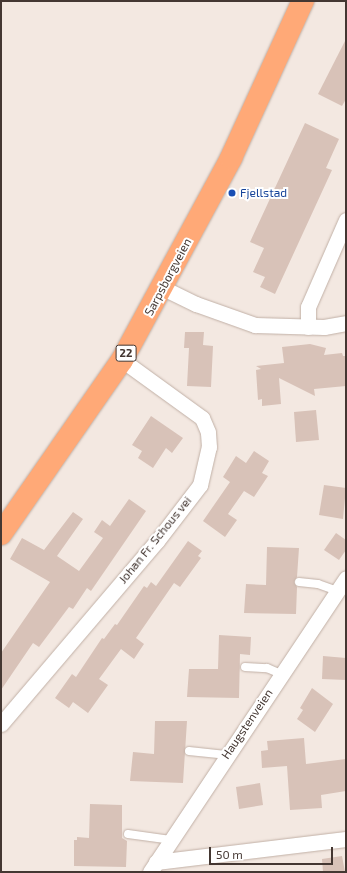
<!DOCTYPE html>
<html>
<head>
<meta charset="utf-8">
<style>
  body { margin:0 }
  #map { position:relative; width:347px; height:873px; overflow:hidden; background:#f3e8e1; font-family:"Exo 2",sans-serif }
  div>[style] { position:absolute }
  .building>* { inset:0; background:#d8c2b8 }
  .roads { filter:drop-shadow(0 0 1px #c1b0a6) drop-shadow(0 0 1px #c1b0a6) }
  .service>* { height:8px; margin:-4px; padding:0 4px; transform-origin:4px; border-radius:4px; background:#fff }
  .minor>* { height:15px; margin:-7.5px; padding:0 7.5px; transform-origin:7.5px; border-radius:7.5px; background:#fff }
  .trunk>* { height:22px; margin:-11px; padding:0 11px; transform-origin:11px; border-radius:11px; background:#ffa977 }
  .dots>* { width:11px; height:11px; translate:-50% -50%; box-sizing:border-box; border:2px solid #fff; border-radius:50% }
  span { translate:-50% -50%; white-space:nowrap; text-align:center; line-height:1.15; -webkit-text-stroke:4px #fff; paint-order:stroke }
  .shield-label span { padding:1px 3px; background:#fff; border:1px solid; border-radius:3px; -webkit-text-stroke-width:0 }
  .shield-label { font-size:11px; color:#443732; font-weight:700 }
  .transit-label { font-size:12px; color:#164399 }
  .left { translate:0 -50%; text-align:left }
  .street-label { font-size:12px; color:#443732 }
  .frame { position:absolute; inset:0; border:2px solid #443732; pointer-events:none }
  .scale { position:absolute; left:209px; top:847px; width:124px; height:18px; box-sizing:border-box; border:2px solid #443732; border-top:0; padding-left:5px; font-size:12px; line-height:14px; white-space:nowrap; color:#443732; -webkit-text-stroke:3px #fff; paint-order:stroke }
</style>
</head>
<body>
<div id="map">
  <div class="building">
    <i style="clip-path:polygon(346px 39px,346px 99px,342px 106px,318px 94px)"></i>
    <i style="clip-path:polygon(305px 123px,339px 139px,326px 168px,332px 170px,275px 294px,260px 287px,265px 277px,253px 272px,264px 248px,250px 242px)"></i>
    <i style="clip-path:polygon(185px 332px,204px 332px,203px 345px,213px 346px,211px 387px,187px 386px,189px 348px,184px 348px)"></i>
    <i style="clip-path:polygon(310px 344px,326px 348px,324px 355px,342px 353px,343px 356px,346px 356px,346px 386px,314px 389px,315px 396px,279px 378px,281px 404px,262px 406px,262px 399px,258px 400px,256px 370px,261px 369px,256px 366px,284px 363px,282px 347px)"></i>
    <i style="clip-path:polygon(316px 410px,319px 440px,296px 442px,294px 412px)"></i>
    <i style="clip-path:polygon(151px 416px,183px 438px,172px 453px,166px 448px,153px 468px,138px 458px,142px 451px,132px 445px)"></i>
    <i style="clip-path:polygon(254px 451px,269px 461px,262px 473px,268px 476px,254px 497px,244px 491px,228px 514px,237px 520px,225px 537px,203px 521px,230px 482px,223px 477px,236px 456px,246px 463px)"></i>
    <i style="clip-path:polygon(324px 485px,346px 488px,343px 519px,319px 515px)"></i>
    <i style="clip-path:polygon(129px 499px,146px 511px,91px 591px,87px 588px,73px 609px,69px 607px,39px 647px,33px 643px,1px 690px,1px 653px,50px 582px,10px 559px,22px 538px,44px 550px,73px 512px,83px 519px,57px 556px,79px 571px,103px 538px,94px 532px,102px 520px,110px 526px)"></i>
    <i style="clip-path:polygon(336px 533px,346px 540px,346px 550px,339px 560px,324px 550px)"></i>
    <i style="clip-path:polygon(188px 541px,202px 551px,198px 556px,201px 558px,180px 587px,174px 583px,136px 638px,144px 644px,134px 659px,121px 649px,99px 679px,108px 685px,88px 713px,73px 702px,69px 708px,55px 698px,72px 674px,76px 677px,102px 638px,104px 639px,115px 624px,117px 625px,144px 586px,147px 588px,151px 582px,156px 586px)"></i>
    <i style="clip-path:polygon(267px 547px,299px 548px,297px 577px,294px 582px,297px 587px,296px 614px,244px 613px,246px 584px,266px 585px)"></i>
    <i style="clip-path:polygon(219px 635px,251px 637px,250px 655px,240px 654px,239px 698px,187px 697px,189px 669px,218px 669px)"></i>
    <i style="clip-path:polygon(323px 656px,346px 658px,346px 680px,322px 679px)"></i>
    <i style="clip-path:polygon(312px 688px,333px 704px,315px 732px,297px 719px,303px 710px,300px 708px)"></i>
    <i style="clip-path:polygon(155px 721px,187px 721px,183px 783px,130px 781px,133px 752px,154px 754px)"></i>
    <i style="clip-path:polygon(304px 738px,306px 764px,346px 759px,346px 791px,321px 795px,322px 808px,290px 810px,287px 766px,262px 768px,261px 751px,268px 750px,267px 741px)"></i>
    <i style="clip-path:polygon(260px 783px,263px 805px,239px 809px,236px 787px)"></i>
    <i style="clip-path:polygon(90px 804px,122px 805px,122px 838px,127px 841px,126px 867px,74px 866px,74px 840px,77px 840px,77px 837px,89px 838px)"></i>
    <i style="clip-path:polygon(342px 856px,345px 872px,323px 872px,322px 859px)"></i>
  </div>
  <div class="roads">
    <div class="service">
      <i style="left:299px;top:582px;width:19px;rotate:6deg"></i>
      <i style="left:318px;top:584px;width:20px;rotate:20deg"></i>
      <i style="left:245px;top:667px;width:22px;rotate:3deg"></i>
      <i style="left:267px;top:668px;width:15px;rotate:23deg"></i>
      <i style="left:189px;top:751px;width:37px;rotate:6deg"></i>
      <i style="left:128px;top:834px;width:43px;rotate:7.9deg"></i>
    </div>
    <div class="minor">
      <i style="left:163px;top:288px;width:37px;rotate:26deg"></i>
      <i style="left:196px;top:304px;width:63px;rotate:19.6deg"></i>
      <i style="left:255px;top:325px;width:69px;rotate:1.7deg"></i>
      <i style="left:324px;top:327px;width:22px;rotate:-10deg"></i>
      <i style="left:308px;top:327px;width:20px;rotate:-90deg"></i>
      <i style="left:308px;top:307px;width:95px;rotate:-66.4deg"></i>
      <i style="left:1px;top:724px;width:240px;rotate:-49.6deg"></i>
      <i style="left:157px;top:541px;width:71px;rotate:-52.5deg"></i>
      <i style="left:200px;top:485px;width:39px;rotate:-77deg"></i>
      <i style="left:209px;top:447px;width:15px;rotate:-94deg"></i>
      <i style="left:208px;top:432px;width:15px;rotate:-113deg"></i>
      <i style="left:202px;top:418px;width:99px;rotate:-144.1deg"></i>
      <i style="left:156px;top:862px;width:191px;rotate:-6.9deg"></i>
      <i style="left:150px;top:872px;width:353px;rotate:-56.3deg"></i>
    </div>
    <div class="trunk">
      <i style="left:1px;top:534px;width:212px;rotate:-55.2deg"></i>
      <i style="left:122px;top:360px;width:230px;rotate:-61.6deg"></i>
      <i style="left:231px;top:158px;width:173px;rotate:-65.4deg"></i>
    </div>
  </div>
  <div class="dots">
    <i style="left:232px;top:193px;background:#1a4fb4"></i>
  </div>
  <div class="shield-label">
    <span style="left:126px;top:353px">22</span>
  </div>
  <div class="transit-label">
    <span class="left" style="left:240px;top:193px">Fjellstad</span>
  </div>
  <div class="street-label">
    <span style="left:168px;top:277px;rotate:-62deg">Sarpsborgveien</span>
    <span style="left:155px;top:540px;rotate:-51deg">Johan Fr. Schous vei</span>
    <span style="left:247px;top:724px;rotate:-56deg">Haugstenveien</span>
  </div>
  <div class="frame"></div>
  <div class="scale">50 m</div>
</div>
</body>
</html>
